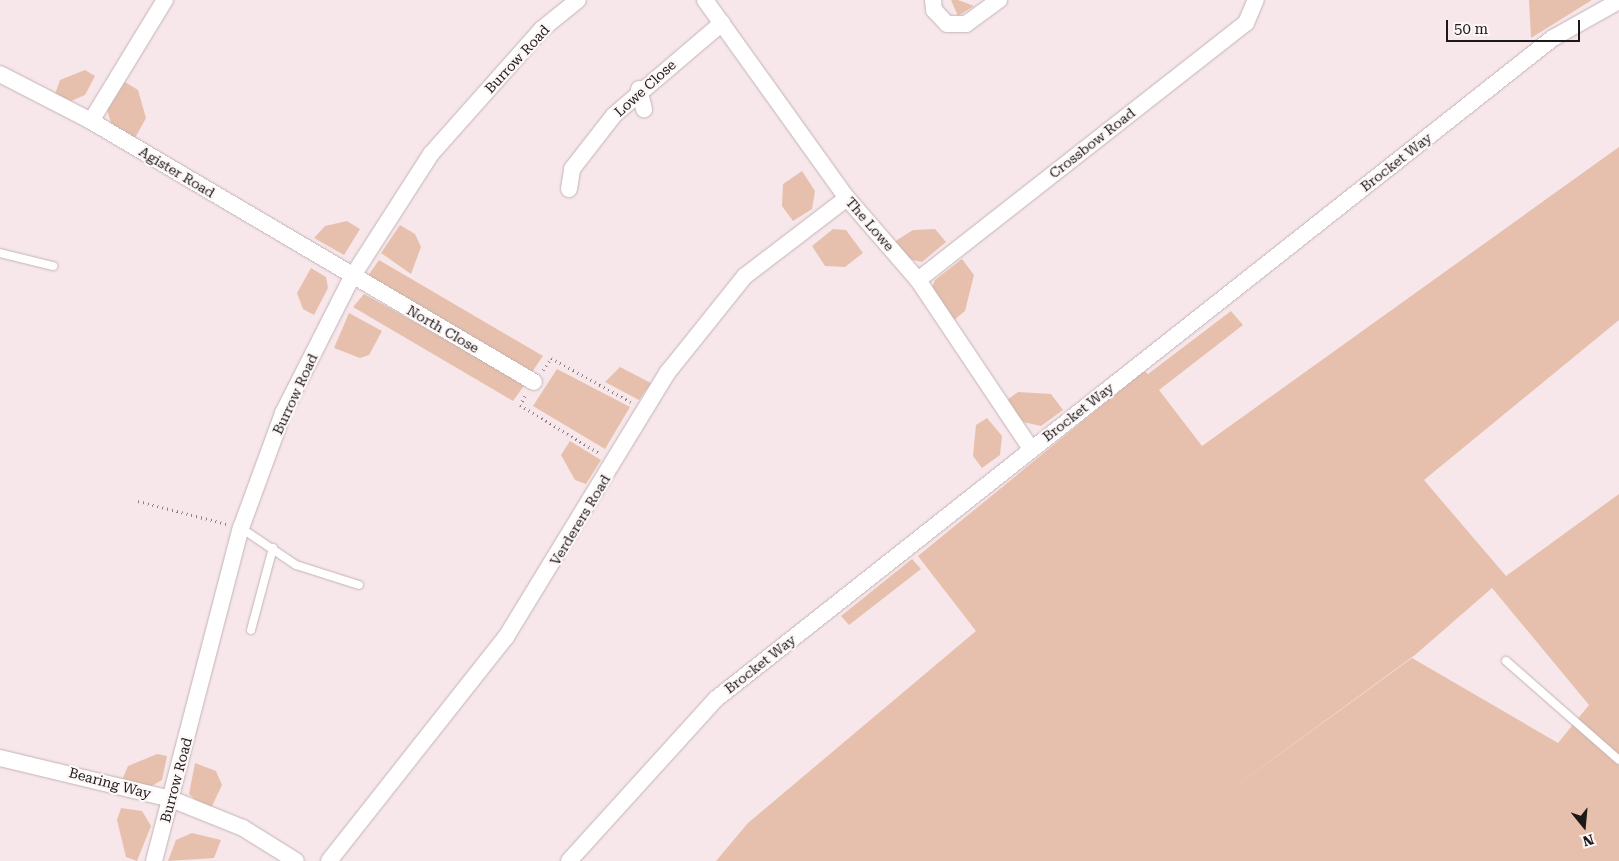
<!DOCTYPE html>
<html>
<head>
<meta charset="utf-8">
<style>
  body { margin:0 }
  #map { position:relative; width:1619px; height:861px; overflow:hidden; background:#f7e7ea; font-family:"Roboto Serif",serif }
  div>[style] { position:absolute }
  .green>* { inset:0; background:#e6c0ac }
  .path>* { height:3px; margin-top:-1.5px; transform-origin:0; background:repeating-linear-gradient(90deg,#8b8082 0 1px,transparent 0 5px) }
  .roads { filter:drop-shadow(0 0 1px #c2b3b5) drop-shadow(0 0 1px #c2b3b5) }
  .lane>* { height:8px; margin:-4px; padding:0 4px; transform-origin:4px; border-radius:4px; background:#fff }
  .street>* { height:16px; margin:-8px; padding:0 8px; transform-origin:8px; border-radius:8px; background:#fff }
  span { translate:-50% -50%; white-space:nowrap; text-align:center; line-height:1.15; -webkit-text-stroke:4.5px #fdf7f8; paint-order:stroke }
  .street-label { font-size:14px; color:#1e1919 }
  .north { position:absolute; left:1559px; top:801px; width:50px; height:50px; -webkit-text-stroke:4px #fdf7f8; paint-order:stroke; rotate:163deg; font-size:14px; font-weight:700; line-height:20px; text-align:center; color:#1e1919 }
  .north::after { content:''; display:block; margin:auto; width:18px; height:22px; background:#1e1919; clip-path:polygon(50% 0,100% 100%,50% 72%,0 100%) }
  .scale { position:absolute; left:1446px; top:20px; width:134px; height:22px; box-sizing:border-box; border:2px solid #1e1919; border-top:0; padding-left:6px; font-size:15px; line-height:18px; white-space:nowrap; color:#1e1919; -webkit-text-stroke:4px #fdf7f8; paint-order:stroke }
</style>
</head>
<body>
<div id="map">
  <div class="green">
    <i style="clip-path:polygon(951px 0,958px 0,974px 6px,958px 16px)"></i>
    <i style="clip-path:polygon(1529px 0,1592px 0,1531px 38px)"></i>
    <i style="clip-path:polygon(85px 70px,95px 76px,85px 95px,71px 101px,55px 94px,60px 80px)"></i>
    <i style="clip-path:polygon(125px 82px,138px 90px,146px 118px,135px 138px,112px 126px,107px 110px)"></i>
    <i style="clip-path:polygon(evenodd,1619px 147px,1619px 320px,1424px 480px,1506px 576px,1619px 494px,1619px 861px,716px 861px,748px 823px,976px 631px,918px 556px,1144px 371px,1148px 374px,1231px 311px,1243px 325px,1159px 390px,1202px 446px,1619px 147px,1492px 588px,1589px 705px,1558px 743px,1412px 658px,1210px 805px,1415px 655px,1492px 588px)"></i>
    <i style="clip-path:polygon(802px 171px,815px 191px,812px 209px,793px 221px,782px 206px,783px 184px)"></i>
    <i style="clip-path:polygon(347px 221px,360px 229px,344px 255px,314px 238px,325px 226px)"></i>
    <i style="clip-path:polygon(400px 225px,415px 234px,421px 247px,411px 274px,381px 253px)"></i>
    <i style="clip-path:polygon(833px 229px,846px 230px,863px 253px,845px 267px,825px 266px,812px 246px)"></i>
    <i style="clip-path:polygon(935px 229px,946px 242px,922px 262px,908px 259px,894px 242px,913px 230px)"></i>
    <i style="clip-path:polygon(962px 259px,974px 275px,965px 311px,954px 320px,931px 290px,935px 280px)"></i>
    <i style="clip-path:polygon(379px 260px,543px 356px,532px 372px,367px 277px)"></i>
    <i style="clip-path:polygon(311px 268px,326px 277px,328px 288px,314px 315px,303px 309px,297px 293px)"></i>
    <i style="clip-path:polygon(364px 294px,526px 383px,513px 401px,353px 307px)"></i>
    <i style="clip-path:polygon(349px 313px,382px 331px,369px 355px,360px 358px,334px 348px)"></i>
    <i style="clip-path:polygon(620px 367px,651px 383px,639px 400px,605px 382px)"></i>
    <i style="clip-path:polygon(557px 369px,630px 407px,605px 449px,533px 406px)"></i>
    <i style="clip-path:polygon(1018px 392px,1051px 394px,1063px 410px,1041px 426px,1023px 422px,1007px 400px)"></i>
    <i style="clip-path:polygon(987px 418px,1002px 436px,1000px 455px,982px 468px,973px 456px,976px 425px)"></i>
    <i style="clip-path:polygon(570px 441px,601px 460px,586px 484px,575px 480px,561px 455px)"></i>
    <i style="clip-path:polygon(912px 559px,921px 569px,849px 625px,841px 616px)"></i>
    <i style="clip-path:polygon(157px 754px,167px 756px,162px 780px,148px 788px,122px 780px,128px 766px)"></i>
    <i style="clip-path:polygon(195px 763px,216px 771px,222px 785px,212px 806px,200px 804px,189px 794px)"></i>
    <i style="clip-path:polygon(121px 808px,142px 811px,151px 826px,137px 861px,126px 857px,117px 820px)"></i>
    <i style="clip-path:polygon(192px 833px,221px 840px,214px 858px,168px 861px,176px 840px)"></i>
  </div>
  <div class="path">
    <i style="left:543px;top:370px;width:14px;rotate:-56deg"></i>
    <i style="left:551px;top:358px;width:91px;rotate:28.8deg"></i>
    <i style="left:525px;top:396px;width:10px;rotate:119deg"></i>
    <i style="left:520px;top:405px;width:92px;rotate:31.3deg"></i>
    <i style="left:138px;top:501px;width:92px;rotate:14.5deg"></i>
  </div>
  <div class="roads">
    <div class="lane">
      <i style="left:0;top:253px;width:55px;rotate:13.8deg"></i>
      <i style="left:241px;top:528px;width:66px;rotate:33.9deg"></i>
      <i style="left:296px;top:565px;width:66px;rotate:17.6deg"></i>
      <i style="left:251px;top:630px;width:85px;rotate:-75deg"></i>
      <i style="left:1506px;top:661px;width:150px;rotate:41.2deg"></i>
    </div>
    <div class="street">
      <i style="left:705px;top:0;width:244px;rotate:54.4deg"></i>
      <i style="left:847px;top:198px;width:108px;rotate:49.1deg"></i>
      <i style="left:918px;top:280px;width:203px;rotate:56.2deg"></i>
      <i style="left:933px;top:0;width:10px;rotate:84deg"></i>
      <i style="left:934px;top:10px;width:19px;rotate:47deg"></i>
      <i style="left:947px;top:24px;width:19px"></i>
      <i style="left:966px;top:24px;width:41px;rotate:-36deg"></i>
      <i style="left:0;top:74px;width:102px;rotate:27.3deg"></i>
      <i style="left:91px;top:121px;width:514px;rotate:30.51deg"></i>
      <i style="left:639px;top:89px;width:21px;rotate:76deg"></i>
      <i style="left:91px;top:121px;width:142px;rotate:-58.6deg"></i>
      <i style="left:569px;top:189px;width:20px;rotate:-81deg"></i>
      <i style="left:572px;top:169px;width:68px;rotate:-52.1deg"></i>
      <i style="left:614px;top:115px;width:142px;rotate:-40.4deg"></i>
      <i style="left:918px;top:280px;width:417px;rotate:-38.1deg"></i>
      <i style="left:1246px;top:23px;width:25px;rotate:-67deg"></i>
      <i style="left:0;top:758px;width:176px;rotate:13.5deg"></i>
      <i style="left:171px;top:799px;width:78px;rotate:21.9deg"></i>
      <i style="left:243px;top:828px;width:62px;rotate:31.9deg"></i>
      <i style="left:154px;top:861px;width:344px;rotate:-75.4deg"></i>
      <i style="left:241px;top:528px;width:122px;rotate:-69.9deg"></i>
      <i style="left:283px;top:413px;width:153px;rotate:-63.1deg"></i>
      <i style="left:352px;top:277px;width:146px;rotate:-57.3deg"></i>
      <i style="left:431px;top:154px;width:167px;rotate:-48.4deg"></i>
      <i style="left:542px;top:29px;width:46px;rotate:-38.9deg"></i>
      <i style="left:329px;top:861px;width:285px;rotate:-51.7deg"></i>
      <i style="left:506px;top:637px;width:311px;rotate:-58.6deg"></i>
      <i style="left:668px;top:372px;width:123px;rotate:-51.3deg"></i>
      <i style="left:745px;top:276px;width:128px;rotate:-37.4deg"></i>
      <i style="left:569px;top:861px;width:219px;rotate:-47.8deg"></i>
      <i style="left:716px;top:699px;width:1067px;rotate:-38.3deg"></i>
      <i style="left:1553px;top:38px;width:76px;rotate:-29.3deg"></i>
    </div>
  </div>
  <div class="street-label">
    <span style="left:517px;top:59px;rotate:-47deg">Burrow Road</span>
    <span style="left:645px;top:88px;rotate:-42deg">Lowe Close</span>
    <span style="left:1092px;top:143px;rotate:-38deg">Crossbow Road</span>
    <span style="left:1396px;top:162px;rotate:-38deg">Brocket Way</span>
    <span style="left:177px;top:172px;rotate:31deg">Agister Road</span>
    <span style="left:870px;top:224px;rotate:49deg">The Lowe</span>
    <span style="left:443px;top:329px;rotate:30deg">North Close</span>
    <span style="left:295px;top:394px;rotate:-65deg">Burrow Road</span>
    <span style="left:1078px;top:412px;rotate:-38deg">Brocket Way</span>
    <span style="left:580px;top:520px;rotate:-59deg">Verderers Road</span>
    <span style="left:760px;top:664px;rotate:-38deg">Brocket Way</span>
    <span style="left:176px;top:780px;rotate:-75deg">Burrow Road</span>
    <span style="left:110px;top:783px;rotate:15deg">Bearing Way</span>
  </div>
  <div class="north">N</div>
  <div class="scale">50 m</div>
</div>
</body>
</html>
